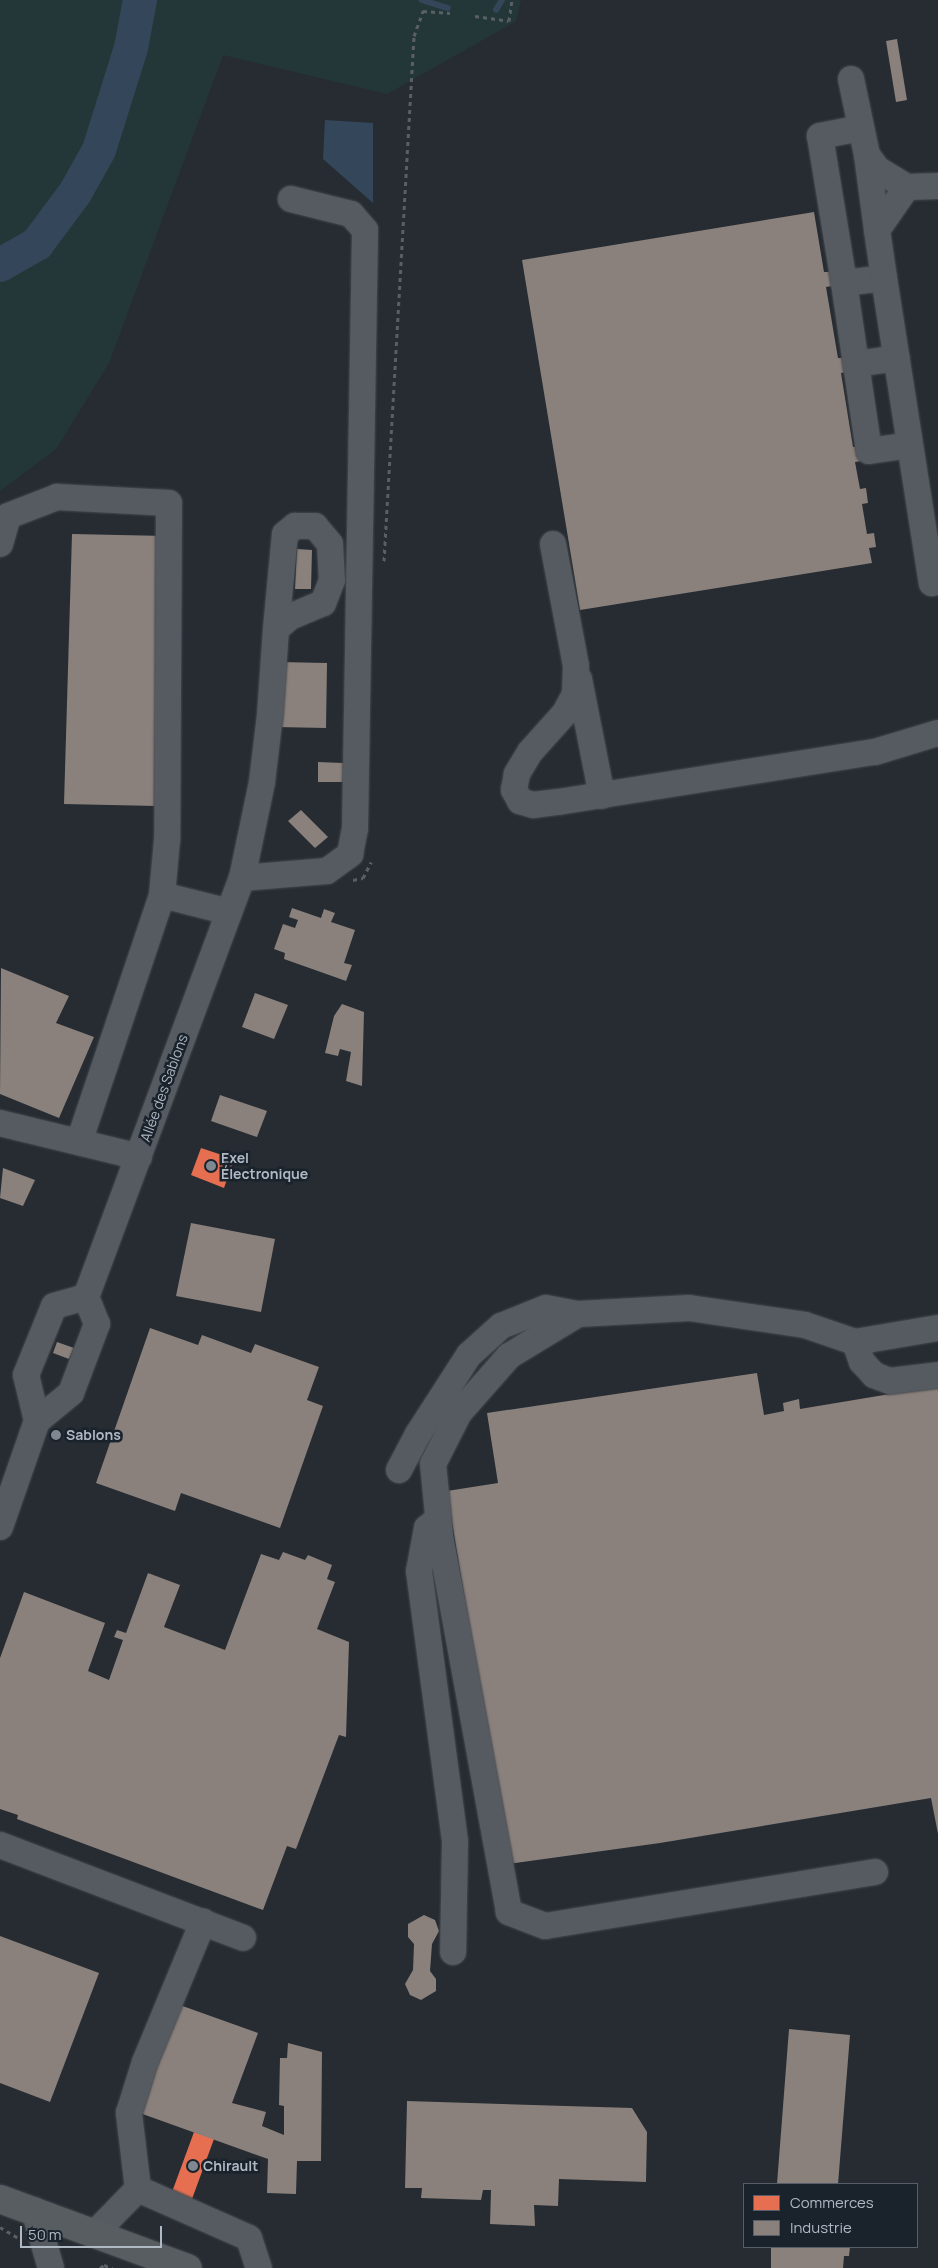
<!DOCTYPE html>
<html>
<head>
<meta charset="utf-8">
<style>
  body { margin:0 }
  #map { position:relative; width:938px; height:2268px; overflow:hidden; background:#262c32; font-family:Manrope,sans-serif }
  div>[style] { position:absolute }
  .green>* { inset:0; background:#243738 }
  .water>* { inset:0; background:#34465a }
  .shops>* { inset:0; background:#e76f51 }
  .industry>* { inset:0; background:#8a817c }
  .stream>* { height:5.5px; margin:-2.75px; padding:0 2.75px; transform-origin:2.75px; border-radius:2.75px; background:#34465a }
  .river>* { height:34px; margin:-17px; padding:0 17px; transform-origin:17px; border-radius:17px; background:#34465a }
  .path>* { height:3px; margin-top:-1.5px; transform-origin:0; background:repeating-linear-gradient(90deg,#595f65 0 4px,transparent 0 8px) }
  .roads { filter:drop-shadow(0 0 1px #44484d) drop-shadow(0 0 1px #44484d) }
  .minor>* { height:26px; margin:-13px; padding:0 13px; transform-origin:13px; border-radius:13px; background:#565a61 }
  .major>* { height:28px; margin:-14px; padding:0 14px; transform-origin:14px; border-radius:14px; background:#585d62 }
  .dots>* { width:14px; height:14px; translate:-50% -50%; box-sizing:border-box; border:2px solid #1a232c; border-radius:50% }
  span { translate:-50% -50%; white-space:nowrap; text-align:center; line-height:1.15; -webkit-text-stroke:5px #1a232c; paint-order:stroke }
  .street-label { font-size:14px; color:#afb9c4 }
  .poi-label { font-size:14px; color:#afb9c4; font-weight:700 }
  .left { translate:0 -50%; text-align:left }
  .legend { position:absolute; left:743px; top:2183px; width:175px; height:65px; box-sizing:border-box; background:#1a232c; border:1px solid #565f69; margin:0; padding:6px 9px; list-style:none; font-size:15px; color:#afb9c4 }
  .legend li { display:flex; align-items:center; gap:10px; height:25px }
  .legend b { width:25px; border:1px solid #565f69 }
  .scale { position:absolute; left:20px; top:2226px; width:142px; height:22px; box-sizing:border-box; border:2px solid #afb9c4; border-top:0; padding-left:6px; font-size:15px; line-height:18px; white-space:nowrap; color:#afb9c4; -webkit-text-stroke:4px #1a232c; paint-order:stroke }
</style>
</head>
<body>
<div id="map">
  <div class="green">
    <i style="clip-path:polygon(0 0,521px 0,516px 21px,387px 94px,223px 55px,109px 363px,56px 449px,0 491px)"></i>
  </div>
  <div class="water">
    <i style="clip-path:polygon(325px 120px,373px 123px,373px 203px,323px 159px)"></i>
  </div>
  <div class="shops">
    <i style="clip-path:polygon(201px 1148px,234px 1159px,224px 1188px,191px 1175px)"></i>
    <i style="clip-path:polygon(194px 2132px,214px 2139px,192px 2199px,172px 2192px)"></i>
  </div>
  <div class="industry">
    <i style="clip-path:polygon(897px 39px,907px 100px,896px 102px,886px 41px)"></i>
    <i style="clip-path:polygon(814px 212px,824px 272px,830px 272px,832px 286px,826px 287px,838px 358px,844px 358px,846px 372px,841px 373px,853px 447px,859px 446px,861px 461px,855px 462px,860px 489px,866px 488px,868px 503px,862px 504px,867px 534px,874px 533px,876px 547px,869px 548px,872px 563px,580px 610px,522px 260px)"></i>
    <i style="clip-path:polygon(72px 534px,166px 536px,156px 806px,64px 804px)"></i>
    <i style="clip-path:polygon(297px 549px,312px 550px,311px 589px,295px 589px)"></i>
    <i style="clip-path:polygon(278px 662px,327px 663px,326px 728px,277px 727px)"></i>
    <i style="clip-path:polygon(318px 762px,343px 763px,343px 782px,318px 782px)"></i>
    <i style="clip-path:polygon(301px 810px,328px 837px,315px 848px,288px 821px)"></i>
    <i style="clip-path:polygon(292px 908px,321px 918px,324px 909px,335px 913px,331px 922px,355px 930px,344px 963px,352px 965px,346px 981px,284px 959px,285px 953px,274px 949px,283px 924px,295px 928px,298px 920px,289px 917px)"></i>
    <i style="clip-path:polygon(1px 968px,69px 996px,56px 1023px,94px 1037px,59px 1118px,0 1094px)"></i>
    <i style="clip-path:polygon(255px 993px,288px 1005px,274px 1039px,242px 1027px)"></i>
    <i style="clip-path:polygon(342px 1004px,364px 1012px,362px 1086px,346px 1081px,351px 1052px,340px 1049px,338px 1056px,325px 1053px,334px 1016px)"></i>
    <i style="clip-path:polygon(220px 1095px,267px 1111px,257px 1137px,211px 1121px)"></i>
    <i style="clip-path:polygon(3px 1168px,35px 1180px,23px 1206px,0 1198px)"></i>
    <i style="clip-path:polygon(191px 1223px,275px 1239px,261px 1312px,176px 1296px)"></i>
    <i style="clip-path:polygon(150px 1328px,198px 1345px,202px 1335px,251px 1353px,255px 1344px,319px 1367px,307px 1400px,323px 1406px,280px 1528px,181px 1493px,175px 1511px,96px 1483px)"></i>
    <i style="clip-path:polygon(57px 1342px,74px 1348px,69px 1359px,53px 1353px)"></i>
    <i style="clip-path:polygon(757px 1373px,764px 1415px,784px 1411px,783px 1403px,799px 1399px,800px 1409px,938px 1386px,938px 1834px,931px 1798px,660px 1843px,508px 1864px,447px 1491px,498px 1483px,487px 1413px)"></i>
    <i style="clip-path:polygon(283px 1552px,305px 1560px,308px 1555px,332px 1565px,327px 1579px,335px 1582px,317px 1629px,349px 1642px,346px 1737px,339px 1735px,296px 1849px,287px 1846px,263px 1910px,17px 1819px,18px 1815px,0 1809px,0 1658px,24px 1592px,105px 1623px,88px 1671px,109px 1680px,123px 1640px,114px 1637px,117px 1630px,126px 1633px,148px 1573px,180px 1585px,164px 1627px,225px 1650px,261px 1554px,279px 1560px)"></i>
    <i style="clip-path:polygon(424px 1915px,435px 1920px,439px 1931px,432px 1944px,430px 1971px,436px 1979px,436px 1991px,421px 2000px,410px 1995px,405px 1984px,413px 1970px,414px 1944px,408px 1937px,408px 1924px)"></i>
    <i style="clip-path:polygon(0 1936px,99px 1973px,50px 2102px,0 2083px)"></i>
    <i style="clip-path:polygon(177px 2004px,258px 2033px,232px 2103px,266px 2112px,262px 2126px,284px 2135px,284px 2106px,279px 2105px,280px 2058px,287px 2058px,288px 2043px,322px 2052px,321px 2161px,297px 2161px,296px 2194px,267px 2193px,268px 2159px,137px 2112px)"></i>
    <i style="clip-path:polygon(789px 2029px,850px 2035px,838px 2184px,777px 2184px)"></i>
    <i style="clip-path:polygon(407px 2101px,632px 2108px,647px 2132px,646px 2182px,559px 2179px,558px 2206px,534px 2205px,535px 2226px,490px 2224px,491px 2190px,483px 2190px,481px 2200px,421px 2198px,422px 2188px,405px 2188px)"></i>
    <i style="clip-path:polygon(771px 2247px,850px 2247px,849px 2256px,844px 2256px,843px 2268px,771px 2268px)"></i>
  </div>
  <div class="stream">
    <i style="left:422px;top:0;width:27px;rotate:17deg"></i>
    <i style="left:496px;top:10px;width:12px;rotate:-59deg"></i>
  </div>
  <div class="river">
    <i style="left:0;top:265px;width:43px;rotate:-29.6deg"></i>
    <i style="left:37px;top:244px;width:64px;rotate:-53.3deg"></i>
    <i style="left:75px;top:193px;width:49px;rotate:-60.8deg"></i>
    <i style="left:99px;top:150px;width:107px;rotate:-72.6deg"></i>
    <i style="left:131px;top:48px;width:49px;rotate:-79.4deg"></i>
  </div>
  <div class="path">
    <i style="left:475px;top:16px;width:34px;rotate:8deg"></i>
    <i style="left:509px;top:21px;width:21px;rotate:-82deg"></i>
    <i style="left:384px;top:561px;width:526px;rotate:-86.73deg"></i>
    <i style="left:414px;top:36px;width:27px;rotate:-70deg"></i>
    <i style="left:423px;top:11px;width:27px;rotate:4deg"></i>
    <i style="left:353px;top:880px;width:10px;rotate:-11deg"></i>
    <i style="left:363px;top:878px;width:18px;rotate:-63deg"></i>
    <i style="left:0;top:2227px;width:21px;rotate:31deg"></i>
    <i style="left:100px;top:2268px;width:5px;rotate:-37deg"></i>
    <i style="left:104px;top:2265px;width:9px;rotate:21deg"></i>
  </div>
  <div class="roads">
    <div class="minor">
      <i style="left:851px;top:79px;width:78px;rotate:78.1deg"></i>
      <i style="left:867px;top:155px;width:17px;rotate:54deg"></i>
      <i style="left:877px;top:169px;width:35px;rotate:31deg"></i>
      <i style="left:907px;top:187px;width:31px;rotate:-2deg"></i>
      <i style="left:861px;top:128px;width:42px;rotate:169deg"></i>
      <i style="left:820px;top:136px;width:149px;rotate:80.7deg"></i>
      <i style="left:844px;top:283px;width:40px;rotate:-7.1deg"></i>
      <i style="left:884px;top:278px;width:49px;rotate:-98.3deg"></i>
      <i style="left:877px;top:230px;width:52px;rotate:-55.1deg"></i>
      <i style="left:867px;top:155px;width:76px;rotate:82.4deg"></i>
      <i style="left:884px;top:278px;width:309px;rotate:81.1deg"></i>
      <i style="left:844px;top:283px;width:82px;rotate:81.6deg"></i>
      <i style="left:856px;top:364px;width:41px;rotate:-8.3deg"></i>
      <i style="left:856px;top:364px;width:88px;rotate:81.5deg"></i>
      <i style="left:869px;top:451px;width:41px;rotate:-8.3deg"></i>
      <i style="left:0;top:544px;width:29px;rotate:-74deg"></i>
      <i style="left:8px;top:516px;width:53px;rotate:-21.2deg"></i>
      <i style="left:57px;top:497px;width:112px;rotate:3.1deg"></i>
      <i style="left:169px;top:503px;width:337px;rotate:90.3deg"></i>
      <i style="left:167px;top:840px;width:55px;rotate:95.2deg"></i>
      <i style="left:162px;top:895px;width:69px;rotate:14.2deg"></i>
      <i style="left:553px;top:544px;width:124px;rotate:79.3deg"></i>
      <i style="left:576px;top:666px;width:28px;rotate:92deg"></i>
      <i style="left:575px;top:694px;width:21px;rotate:118deg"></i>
      <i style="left:565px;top:713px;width:52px;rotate:131.9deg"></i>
      <i style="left:530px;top:752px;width:26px;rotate:121deg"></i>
      <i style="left:517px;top:774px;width:16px;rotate:101deg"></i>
      <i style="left:514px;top:790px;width:13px;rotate:61deg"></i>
      <i style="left:520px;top:801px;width:14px;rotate:17deg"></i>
      <i style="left:533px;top:805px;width:25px;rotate:-7deg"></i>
      <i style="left:558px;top:802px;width:321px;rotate:-9deg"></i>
      <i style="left:875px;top:752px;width:66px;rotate:-16.8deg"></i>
      <i style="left:579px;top:679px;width:119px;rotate:78.9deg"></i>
      <i style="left:242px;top:878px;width:85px;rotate:-4.7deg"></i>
      <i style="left:327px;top:871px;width:29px;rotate:-36deg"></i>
      <i style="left:350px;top:854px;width:25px;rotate:-79deg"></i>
      <i style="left:355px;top:829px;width:599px;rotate:-89.04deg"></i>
      <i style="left:365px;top:230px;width:21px;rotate:-131deg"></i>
      <i style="left:351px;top:214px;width:62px;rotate:-166deg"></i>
      <i style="left:0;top:1123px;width:143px;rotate:13.7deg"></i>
      <i style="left:79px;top:1142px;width:261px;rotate:-71.4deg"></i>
      <i style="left:855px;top:1342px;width:21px;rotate:71deg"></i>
      <i style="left:862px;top:1362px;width:18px;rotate:47deg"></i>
      <i style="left:874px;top:1375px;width:17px;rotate:21deg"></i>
      <i style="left:890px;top:1381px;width:48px;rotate:-7.1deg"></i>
      <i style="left:37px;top:1421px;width:47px;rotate:-103.4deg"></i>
      <i style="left:26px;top:1375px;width:74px;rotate:-67.9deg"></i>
      <i style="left:54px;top:1306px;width:33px;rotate:-16deg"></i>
      <i style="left:399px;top:1470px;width:41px;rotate:-62.2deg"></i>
      <i style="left:418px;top:1434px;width:94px;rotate:-57.2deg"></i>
      <i style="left:469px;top:1355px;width:43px;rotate:-42.2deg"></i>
      <i style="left:501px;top:1326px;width:48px;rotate:-21.8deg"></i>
      <i style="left:546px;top:1308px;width:33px;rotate:11deg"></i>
      <i style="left:438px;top:1519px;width:14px;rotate:141deg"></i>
      <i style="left:427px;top:1528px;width:44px;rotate:100.5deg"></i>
      <i style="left:419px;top:1571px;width:273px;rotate:82.4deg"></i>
      <i style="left:455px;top:1842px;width:110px;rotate:91deg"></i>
      <i style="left:0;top:1527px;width:112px;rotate:-70.8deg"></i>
      <i style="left:37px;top:1421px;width:44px;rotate:-39.5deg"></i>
      <i style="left:71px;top:1393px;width:74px;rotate:-69.4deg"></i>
      <i style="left:97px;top:1324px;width:29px;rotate:-112deg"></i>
      <i style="left:86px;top:1297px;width:447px;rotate:-69.6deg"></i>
      <i style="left:242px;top:878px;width:98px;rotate:-78.2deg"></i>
      <i style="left:262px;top:782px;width:67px;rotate:-83.2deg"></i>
      <i style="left:270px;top:715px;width:86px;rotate:-86deg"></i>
      <i style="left:276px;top:629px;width:95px;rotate:-84.6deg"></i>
      <i style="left:285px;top:534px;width:13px;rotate:-39deg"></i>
      <i style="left:295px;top:526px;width:20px"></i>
      <i style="left:315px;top:526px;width:23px;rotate:50deg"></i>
      <i style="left:330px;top:544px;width:36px;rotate:87deg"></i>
      <i style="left:332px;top:580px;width:25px;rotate:111deg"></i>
      <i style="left:323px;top:603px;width:36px;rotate:157deg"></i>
      <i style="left:290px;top:617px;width:18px;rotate:139deg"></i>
      <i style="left:0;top:1845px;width:260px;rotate:20.9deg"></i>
      <i style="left:875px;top:1872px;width:334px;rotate:170.7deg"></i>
      <i style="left:545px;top:1926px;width:39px;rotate:-159deg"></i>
      <i style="left:509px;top:1912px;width:383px;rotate:-100.4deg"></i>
      <i style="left:440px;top:1535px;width:71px;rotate:-95.6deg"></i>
      <i style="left:433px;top:1464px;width:57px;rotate:-63deg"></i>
      <i style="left:459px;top:1413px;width:76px;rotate:-48.7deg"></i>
      <i style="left:509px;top:1356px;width:81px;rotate:-31.3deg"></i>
      <i style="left:578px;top:1314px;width:111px;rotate:-3.1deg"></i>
      <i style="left:689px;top:1308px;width:117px;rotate:8.3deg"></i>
      <i style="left:805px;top:1325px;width:53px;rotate:18.8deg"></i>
      <i style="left:855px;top:1342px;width:84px;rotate:-9.6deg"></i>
      <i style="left:138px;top:2189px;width:77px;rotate:-96.8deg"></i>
      <i style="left:129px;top:2113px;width:53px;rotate:-72.6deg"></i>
      <i style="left:145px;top:2062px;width:152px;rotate:-67.5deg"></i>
      <i style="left:34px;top:2210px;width:60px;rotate:73.7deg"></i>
      <i style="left:95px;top:2233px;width:62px;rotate:-45.7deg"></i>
      <i style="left:138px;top:2189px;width:121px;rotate:23.8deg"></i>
      <i style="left:249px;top:2238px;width:32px;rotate:72deg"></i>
    </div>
    <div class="major">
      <i style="left:0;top:2199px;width:200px;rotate:20.2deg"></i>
    </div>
  </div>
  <div class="dots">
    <i style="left:211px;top:1166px;background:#7f8891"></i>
    <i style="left:56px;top:1435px;background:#7f8891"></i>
    <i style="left:193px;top:2166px;background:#7f8891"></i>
  </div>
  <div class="street-label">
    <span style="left:164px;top:1088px;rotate:-70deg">Allée des Sablons</span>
  </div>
  <div class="poi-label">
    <span class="left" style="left:221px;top:1166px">Exel<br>Électronique</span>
    <span class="left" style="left:66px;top:1435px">Sablons</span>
    <span class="left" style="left:203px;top:2166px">Chirault</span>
  </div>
  <ul class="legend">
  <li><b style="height:14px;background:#e76f51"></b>Commerces</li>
  <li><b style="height:14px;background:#8a817c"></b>Industrie</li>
  </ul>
  <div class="scale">50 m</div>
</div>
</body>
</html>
